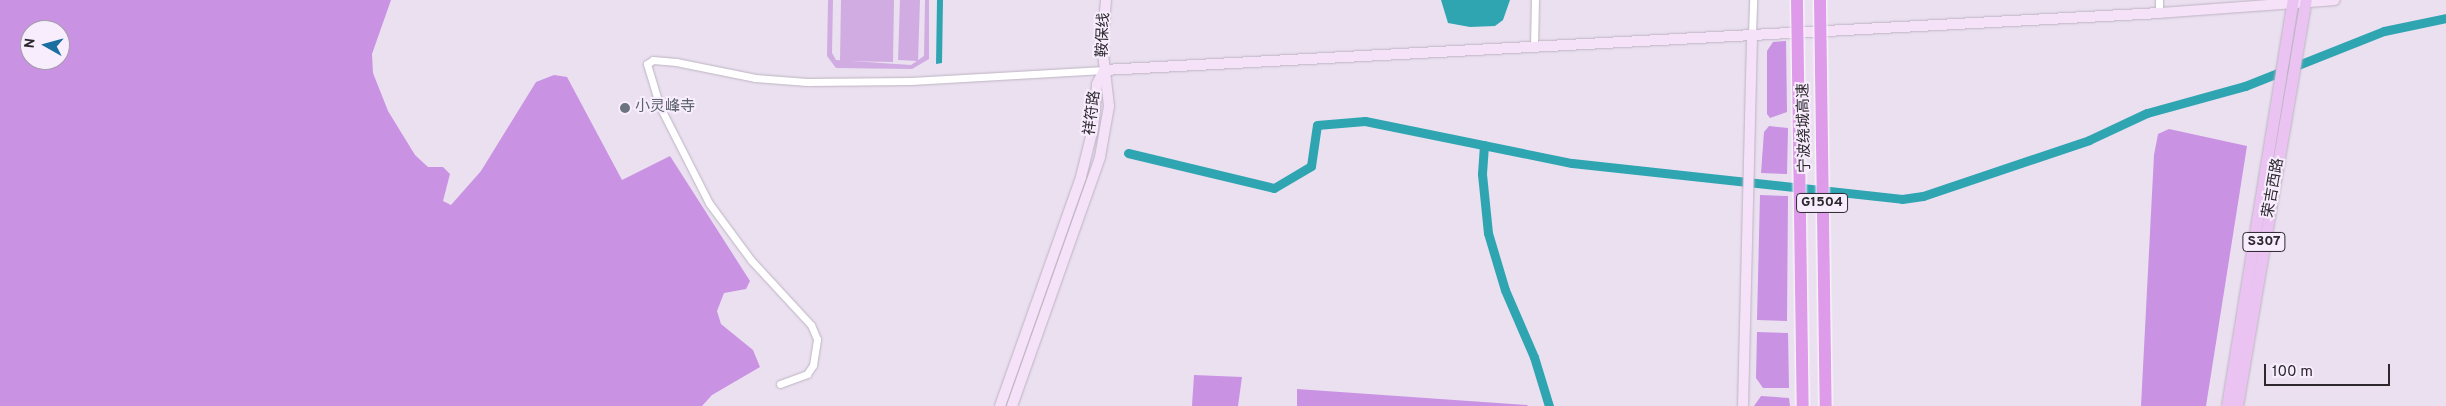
<!DOCTYPE html>
<html>
<head>
<meta charset="utf-8">
<style>
  body { margin:0 }
  #map { position:relative; width:2446px; height:406px; overflow:hidden; background:#eae0f0; font-family:Overpass,"Noto Sans SC",sans-serif }
  div>[style] { position:absolute }
  .green>* { inset:0; background:#d0ace2 }
  .forest>* { inset:0; background:#c992e3 }
  .water>* { inset:0; background:#30a5b2 }
  .canal>* { height:9px; margin:-4.5px; padding:0 4.5px; transform-origin:4.5px; border-radius:4.5px; background:#30a5b2 }
  .roads { filter:drop-shadow(0 0 1px #bdb3c2) drop-shadow(0 0 1px #bdb3c2) }
  .street>* { height:7px; margin:-3.5px; padding:0 3.5px; transform-origin:3.5px; border-radius:3.5px; background:#fff }
  .secondary>* { height:10px; margin:-5px; padding:0 5px; transform-origin:5px; border-radius:5px; background:#f5e1f8 }
  .primary>* { height:11px; margin:-5.5px; padding:0 5.5px; transform-origin:5.5px; border-radius:5.5px; background:#ebc3f2 }
  .bridges { filter:drop-shadow(0 0 1px #fff) drop-shadow(0 0 1px #fff) }
  .highway-bridge>* { height:12px; margin:-6px; padding:0 6px; transform-origin:6px; border-radius:6px; background:#de9be9 }
  .dots>* { width:14px; height:14px; translate:-50% -50%; box-sizing:border-box; border:2px solid #f7edfd; border-radius:50% }
  span { translate:-50% -50%; white-space:nowrap; text-align:center; line-height:1.15; -webkit-text-stroke:4px #f7edfd; paint-order:stroke }
  .shield-label span { padding:1px 4px; background:#f7edfd; border:1px solid; border-radius:4px; -webkit-text-stroke-width:0 }
  .shield-label { font-size:14px; color:#2c282e; font-weight:700 }
  .street-label { font-size:15px; color:#2c282e }
  .worship-label { font-size:15px; color:#5b616d }
  .left { translate:0 -50%; text-align:left }
  .north { position:absolute; left:20px; top:20px; width:50px; height:50px; box-sizing:border-box; background:#f7edfd; border:1px solid #a69eaa; border-radius:50%; rotate:277deg; font-size:14px; font-weight:700; line-height:20px; text-align:center; color:#2c282e }
  .north::after { content:''; display:block; margin:auto; width:18px; height:22px; background:#1970a0; clip-path:polygon(50% 0,100% 100%,50% 72%,0 100%) }
  .scale { position:absolute; left:2264px; top:364px; width:126px; height:22px; box-sizing:border-box; border:2px solid #2c282e; border-top:0; padding-left:6px; font-size:15px; line-height:18px; white-space:nowrap; color:#2c282e; -webkit-text-stroke:4px #f7edfd; paint-order:stroke }
</style>
</head>
<body>
<div id="map">
  <div class="green">
    <i style="clip-path:polygon(828px 0,833px 0,832px 53px,836px 60px,911px 65px,924px 56px,925px 0,929px 0,929px 59px,912px 69px,836px 68px,827px 56px)"></i>
    <i style="clip-path:polygon(841px 0,894px 0,893px 62px,840px 61px)"></i>
    <i style="clip-path:polygon(900px 0,920px 0,918px 61px,898px 60px)"></i>
  </div>
  <div class="forest">
    <i style="clip-path:polygon(evenodd,0 0,391px 0,372px 54px,373px 73px,388px 111px,415px 155px,428px 167px,443px 167px,450px 174px,443px 201px,451px 205px,481px 171px,536px 82px,554px 75px,567px 77px,622px 180px,670px 156px,750px 281px,746px 289px,724px 293px,717px 311px,721px 324px,753px 350px,760px 367px,712px 395px,702px 406px,0 406px,0 0,30px 30px,60px 30px,60px 60px,30px 60px,30px 30px)"></i>
    <i style="clip-path:polygon(1786px 41px,1787px 112px,1770px 118px,1767px 114px,1767px 51px,1773px 42px)"></i>
    <i style="clip-path:polygon(1769px 126px,1788px 128px,1787px 174px,1761px 173px,1764px 132px)"></i>
    <i style="clip-path:polygon(2169px 129px,2247px 146px,2206px 406px,2141px 406px,2154px 155px,2158px 134px)"></i>
    <i style="clip-path:polygon(1760px 195px,1788px 196px,1787px 321px,1757px 320px)"></i>
    <i style="clip-path:polygon(1757px 332px,1788px 333px,1789px 388px,1763px 388px,1756px 378px)"></i>
    <i style="clip-path:polygon(1194px 375px,1242px 377px,1238px 406px,1192px 406px)"></i>
    <i style="clip-path:polygon(1297px 389px,1527px 405px,1528px 406px,1297px 406px)"></i>
    <i style="clip-path:polygon(1761px 396px,1789px 398px,1790px 406px,1754px 406px)"></i>
  </div>
  <div class="water">
    <i style="clip-path:polygon(937px 0,943px 0,942px 63px,936px 64px)"></i>
    <i style="clip-path:polygon(1441px 0,1510px 0,1503px 20px,1495px 26px,1470px 27px,1448px 23px)"></i>
  </div>
  <div class="canal">
    <i style="left:1484px;top:145px;width:29px;rotate:94deg"></i>
    <i style="left:1482px;top:174px;width:59px;rotate:84.2deg"></i>
    <i style="left:1488px;top:233px;width:59px;rotate:73.4deg"></i>
    <i style="left:1505px;top:290px;width:73px;rotate:66.6deg"></i>
    <i style="left:1534px;top:357px;width:51px;rotate:73deg"></i>
    <i style="left:1128px;top:153px;width:150px;rotate:13.5deg"></i>
    <i style="left:1274px;top:188px;width:43px;rotate:-30.7deg"></i>
    <i style="left:1311px;top:166px;width:41px;rotate:-81.7deg"></i>
    <i style="left:1317px;top:125px;width:48px;rotate:-4.8deg"></i>
    <i style="left:1365px;top:121px;width:211px;rotate:11.5deg"></i>
    <i style="left:1572px;top:163px;width:332px;rotate:6.2deg"></i>
    <i style="left:1902px;top:199px;width:21px;rotate:-8deg"></i>
    <i style="left:1923px;top:196px;width:175px;rotate:-18.6deg"></i>
    <i style="left:2089px;top:140px;width:64px;rotate:-25deg"></i>
    <i style="left:2147px;top:113px;width:102px;rotate:-15.4deg"></i>
    <i style="left:2245px;top:86px;width:149px;rotate:-21.6deg"></i>
    <i style="left:2384px;top:31px;width:63px;rotate:-11.8deg"></i>
  </div>
  <div class="roads">
    <div class="street">
      <i style="left:2159px;top:13px;width:13px;rotate:-90deg"></i>
      <i style="left:1752px;top:34px;width:34px;rotate:-88deg"></i>
      <i style="left:1534px;top:46px;width:46px;rotate:-88.8deg"></i>
      <i style="left:780px;top:384px;width:29px;rotate:-20deg"></i>
      <i style="left:807px;top:374px;width:11px;rotate:-56deg"></i>
      <i style="left:813px;top:365px;width:26px;rotate:-81deg"></i>
      <i style="left:817px;top:339px;width:15px;rotate:-113deg"></i>
      <i style="left:811px;top:325px;width:88px;rotate:-132.7deg"></i>
      <i style="left:751px;top:260px;width:71px;rotate:-126.4deg"></i>
      <i style="left:709px;top:203px;width:108px;rotate:-117deg"></i>
      <i style="left:660px;top:107px;width:45px;rotate:-106.8deg"></i>
      <i style="left:647px;top:64px;width:7px;rotate:-34deg"></i>
      <i style="left:653px;top:60px;width:23px;rotate:5deg"></i>
      <i style="left:676px;top:62px;width:81px;rotate:11.4deg"></i>
      <i style="left:755px;top:78px;width:52px;rotate:4.4deg"></i>
      <i style="left:807px;top:82px;width:104px;rotate:-0.6deg"></i>
      <i style="left:911px;top:81px;width:193px;rotate:-3.3deg"></i>
    </div>
    <div class="secondary">
      <i style="left:1104px;top:70px;width:1057px;rotate:-3.09deg"></i>
      <i style="left:2159px;top:13px;width:176px;rotate:-4.2deg"></i>
      <i style="left:1000px;top:406px;width:243px;rotate:-70.5deg"></i>
      <i style="left:1081px;top:177px;width:50px;rotate:-76.2deg"></i>
      <i style="left:1093px;top:128px;width:44px;rotate:-84.8deg"></i>
      <i style="left:1097px;top:84px;width:16px;rotate:-63deg"></i>
      <i style="left:1012px;top:406px;width:264px;rotate:-70.5deg"></i>
      <i style="left:1100px;top:157px;width:52px;rotate:-80deg"></i>
      <i style="left:1109px;top:106px;width:61px;rotate:-96.5deg"></i>
      <i style="left:1102px;top:45px;width:45px;rotate:-84.9deg"></i>
      <i style="left:1743px;top:406px;width:372px;rotate:-88.6deg"></i>
    </div>
    <div class="primary">
      <i style="left:2227px;top:406px;width:411px;rotate:-80.8deg"></i>
      <i style="left:2237px;top:406px;width:412px;rotate:-80.4deg"></i>
    </div>
  </div>
  <div class="bridges">
    <div class="highway-bridge">
      <i style="left:1797px;top:0;width:406px;rotate:89.2deg"></i>
      <i style="left:1820px;top:0;width:406px;rotate:89.2deg"></i>
    </div>
  </div>
  <div class="dots">
    <i style="left:625px;top:108px;background:#6b7280"></i>
  </div>
  <div class="shield-label">
    <span style="left:1822px;top:203px">G1504</span>
    <span style="left:2264px;top:242px">S307</span>
  </div>
  <div class="street-label">
    <span style="left:1104px;top:35px;rotate:-88deg">鞍保线</span>
    <span style="left:1093px;top:113px;rotate:-83deg">祥符路</span>
    <span style="left:1805px;top:128px;rotate:-91deg">宁波绕城高速</span>
    <span style="left:2274px;top:188px;rotate:-80deg">荣吉西路</span>
  </div>
  <div class="worship-label">
    <span class="left" style="left:635px;top:108px">小灵峰寺</span>
  </div>
  <div class="north">N</div>
  <div class="scale">100 m</div>
</div>
</body>
</html>
